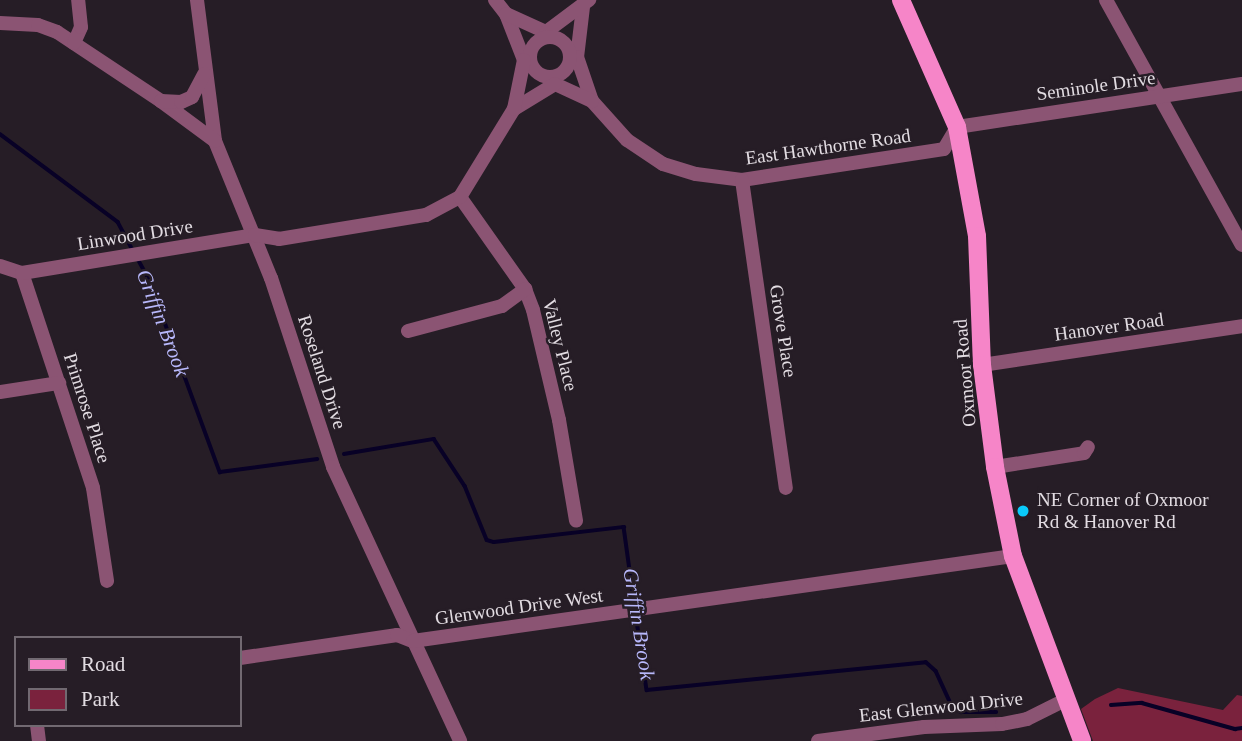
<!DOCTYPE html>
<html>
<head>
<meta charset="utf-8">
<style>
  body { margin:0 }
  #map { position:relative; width:1242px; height:741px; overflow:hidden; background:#261d26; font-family:"Times New Roman",serif }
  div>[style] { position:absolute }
  .green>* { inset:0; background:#7a223d }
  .stream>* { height:3.5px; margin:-1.75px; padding:0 1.75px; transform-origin:1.75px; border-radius:1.75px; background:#080126 }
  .minor>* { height:14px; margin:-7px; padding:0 7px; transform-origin:7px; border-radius:7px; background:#8b5473 }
  .minor>.ring { margin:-7px; padding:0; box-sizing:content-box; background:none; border:14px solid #8b5473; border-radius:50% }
  .major>* { height:18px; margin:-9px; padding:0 9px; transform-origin:9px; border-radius:9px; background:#f685c8 }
  .dots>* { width:19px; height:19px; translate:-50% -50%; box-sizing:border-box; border:4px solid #261d26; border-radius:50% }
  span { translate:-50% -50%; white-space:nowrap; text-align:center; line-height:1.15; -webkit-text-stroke:5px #261d26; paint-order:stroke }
  .street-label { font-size:19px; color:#e2dce2 }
  .poi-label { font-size:19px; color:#e2dce2 }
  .left { translate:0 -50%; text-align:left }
  .water-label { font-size:21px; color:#b8b8fb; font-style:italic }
  .legend { position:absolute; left:14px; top:636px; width:228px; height:91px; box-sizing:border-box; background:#261d26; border:2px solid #716971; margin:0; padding:9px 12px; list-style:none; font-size:21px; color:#e2dce2 }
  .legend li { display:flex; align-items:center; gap:14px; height:35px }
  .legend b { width:35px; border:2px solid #716971 }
</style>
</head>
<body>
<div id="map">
  <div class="green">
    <i style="clip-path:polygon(1118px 688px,1223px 710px,1237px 695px,1242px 696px,1242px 741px,1093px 741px,1081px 709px,1095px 699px)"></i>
  </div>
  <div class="stream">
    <i style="left:0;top:134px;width:147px;rotate:36.7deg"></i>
    <i style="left:118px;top:222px;width:34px;rotate:62deg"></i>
    <i style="left:138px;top:259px;width:23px;rotate:61deg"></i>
    <i style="left:149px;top:279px;width:206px;rotate:69.8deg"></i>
    <i style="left:220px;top:472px;width:98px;rotate:-7.6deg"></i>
    <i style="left:344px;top:454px;width:91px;rotate:-9.5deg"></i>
    <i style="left:434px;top:439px;width:56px;rotate:56.6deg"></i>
    <i style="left:465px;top:486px;width:58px;rotate:67.8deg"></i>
    <i style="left:487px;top:540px;width:7px;rotate:16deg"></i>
    <i style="left:494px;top:542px;width:131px;rotate:-6.6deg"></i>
    <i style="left:624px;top:527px;width:80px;rotate:82.1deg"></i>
    <i style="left:636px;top:614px;width:77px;rotate:81.8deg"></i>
    <i style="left:647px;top:690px;width:280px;rotate:-5.7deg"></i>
    <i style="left:926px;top:662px;width:13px;rotate:42deg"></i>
    <i style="left:936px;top:671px;width:41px;rotate:65.3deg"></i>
    <i style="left:953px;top:708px;width:9px;rotate:27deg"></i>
    <i style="left:961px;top:712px;width:35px"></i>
    <i style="left:1111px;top:705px;width:31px;rotate:-4deg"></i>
    <i style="left:1142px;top:703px;width:97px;rotate:15.6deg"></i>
    <i style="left:1235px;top:729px;width:7px;rotate:-8deg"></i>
  </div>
  <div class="minor">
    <i style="left:197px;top:0;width:142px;rotate:82.7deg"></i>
    <i style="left:215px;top:141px;width:148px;rotate:67.8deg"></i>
    <i style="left:271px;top:278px;width:199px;rotate:71.8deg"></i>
    <i style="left:333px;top:467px;width:302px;rotate:65.1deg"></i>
    <i style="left:495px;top:0;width:18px;rotate:52deg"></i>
    <i style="left:506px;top:14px;width:49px;rotate:68.6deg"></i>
    <i style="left:1106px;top:0;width:280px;rotate:61deg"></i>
    <i style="left:583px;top:7px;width:50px;rotate:96.8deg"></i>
    <i style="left:577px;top:57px;width:46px;rotate:71.2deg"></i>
    <i style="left:592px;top:101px;width:52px;rotate:48.1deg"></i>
    <i style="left:627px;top:140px;width:43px;rotate:33.7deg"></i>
    <i style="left:663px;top:164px;width:34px;rotate:17deg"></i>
    <i style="left:696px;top:174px;width:46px;rotate:7.4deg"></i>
    <i style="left:742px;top:180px;width:204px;rotate:-8.7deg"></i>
    <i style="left:944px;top:149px;width:26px;rotate:-59deg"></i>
    <i style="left:957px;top:127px;width:288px;rotate:-8.6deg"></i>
    <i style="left:506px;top:14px;width:44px;rotate:24.2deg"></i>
    <i style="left:0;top:23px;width:38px;rotate:3deg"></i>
    <i style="left:38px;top:25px;width:20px;rotate:20deg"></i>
    <i style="left:57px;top:32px;width:125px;rotate:33.6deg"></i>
    <i style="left:161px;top:101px;width:67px;rotate:36.5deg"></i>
    <i style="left:546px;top:32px;width:54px;rotate:-36.7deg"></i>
    <i class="ring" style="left:530px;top:37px;width:26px;height:26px"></i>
    <i style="left:74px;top:43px;width:17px;rotate:-66deg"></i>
    <i style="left:81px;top:27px;width:27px;rotate:-96deg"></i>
    <i style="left:555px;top:84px;width:41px;rotate:24.7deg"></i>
    <i style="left:161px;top:101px;width:20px;rotate:3deg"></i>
    <i style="left:181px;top:102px;width:12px;rotate:-24deg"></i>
    <i style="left:192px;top:97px;width:26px;rotate:-62deg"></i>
    <i style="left:514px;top:109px;width:48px;rotate:-31.4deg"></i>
    <i style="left:742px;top:180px;width:311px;rotate:81.9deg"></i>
    <i style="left:460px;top:197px;width:113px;rotate:54.8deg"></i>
    <i style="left:525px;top:289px;width:22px;rotate:69deg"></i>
    <i style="left:533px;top:310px;width:113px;rotate:76.7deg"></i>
    <i style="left:559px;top:420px;width:102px;rotate:80.4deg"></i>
    <i style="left:0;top:266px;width:23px;rotate:18deg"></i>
    <i style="left:22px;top:273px;width:226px;rotate:71.7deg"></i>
    <i style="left:93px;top:488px;width:94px;rotate:81.4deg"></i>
    <i style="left:22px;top:273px;width:236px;rotate:-9.3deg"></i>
    <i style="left:255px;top:235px;width:24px;rotate:9deg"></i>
    <i style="left:279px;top:239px;width:149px;rotate:-9.3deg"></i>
    <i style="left:426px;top:215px;width:38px;rotate:-28deg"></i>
    <i style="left:460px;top:197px;width:103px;rotate:-58.5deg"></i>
    <i style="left:514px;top:109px;width:50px;rotate:-78.5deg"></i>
    <i style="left:408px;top:331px;width:97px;rotate:-14.9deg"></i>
    <i style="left:502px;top:306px;width:29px;rotate:-36deg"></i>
    <i style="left:982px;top:365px;width:263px;rotate:-8.5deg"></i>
    <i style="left:0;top:392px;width:60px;rotate:-8.7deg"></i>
    <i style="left:995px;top:467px;width:90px;rotate:-8.9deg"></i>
    <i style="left:1084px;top:453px;width:7px;rotate:-56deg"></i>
    <i style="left:240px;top:658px;width:159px;rotate:-8.3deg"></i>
    <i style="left:397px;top:635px;width:17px;rotate:21deg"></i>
    <i style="left:413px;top:641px;width:606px;rotate:-8.06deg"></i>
    <i style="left:37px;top:725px;width:16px;rotate:83deg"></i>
    <i style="left:818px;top:741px;width:107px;rotate:-7.5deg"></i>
    <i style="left:924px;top:727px;width:78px;rotate:-2.2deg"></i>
    <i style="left:1002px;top:724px;width:25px;rotate:-11deg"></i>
    <i style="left:1027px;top:719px;width:42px;rotate:-26.6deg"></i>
  </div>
  <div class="major">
    <i style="left:901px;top:0;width:139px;rotate:66.2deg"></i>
    <i style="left:957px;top:127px;width:111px;rotate:79.6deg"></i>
    <i style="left:977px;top:236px;width:129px;rotate:87.8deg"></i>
    <i style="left:982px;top:365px;width:103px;rotate:82.7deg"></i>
    <i style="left:995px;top:467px;width:91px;rotate:78.6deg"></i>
    <i style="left:1013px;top:556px;width:197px;rotate:69.5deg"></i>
  </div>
  <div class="dots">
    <i style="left:1023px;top:511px;background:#0acafa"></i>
  </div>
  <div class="street-label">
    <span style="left:1096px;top:86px;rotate:-8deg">Seminole Drive</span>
    <span style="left:828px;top:147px;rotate:-8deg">East Hawthorne Road</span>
    <span style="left:135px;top:235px;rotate:-9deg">Linwood Drive</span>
    <span style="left:1109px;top:327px;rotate:-8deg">Hanover Road</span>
    <span style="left:783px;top:331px;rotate:81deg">Grove Place</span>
    <span style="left:560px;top:345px;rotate:76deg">Valley Place</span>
    <span style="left:322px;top:372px;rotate:72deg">Roseland Drive</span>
    <span style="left:965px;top:373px;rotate:-95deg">Oxmoor Road</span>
    <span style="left:87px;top:408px;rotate:72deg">Primrose Place</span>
    <span style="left:519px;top:607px;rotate:-8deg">Glenwood Drive West</span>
    <span style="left:941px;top:707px;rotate:-6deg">East Glenwood Drive</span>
  </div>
  <div class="poi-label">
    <span class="left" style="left:1037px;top:511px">NE Corner of Oxmoor<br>Rd &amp; Hanover Rd</span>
  </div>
  <div class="water-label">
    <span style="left:163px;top:323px;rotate:69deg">Griffin Brook</span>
    <span style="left:639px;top:624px;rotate:81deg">Griffin Brook</span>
  </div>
  <ul class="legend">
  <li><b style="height:9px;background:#f685c8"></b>Road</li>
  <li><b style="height:19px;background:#7a223d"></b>Park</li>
  </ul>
</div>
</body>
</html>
